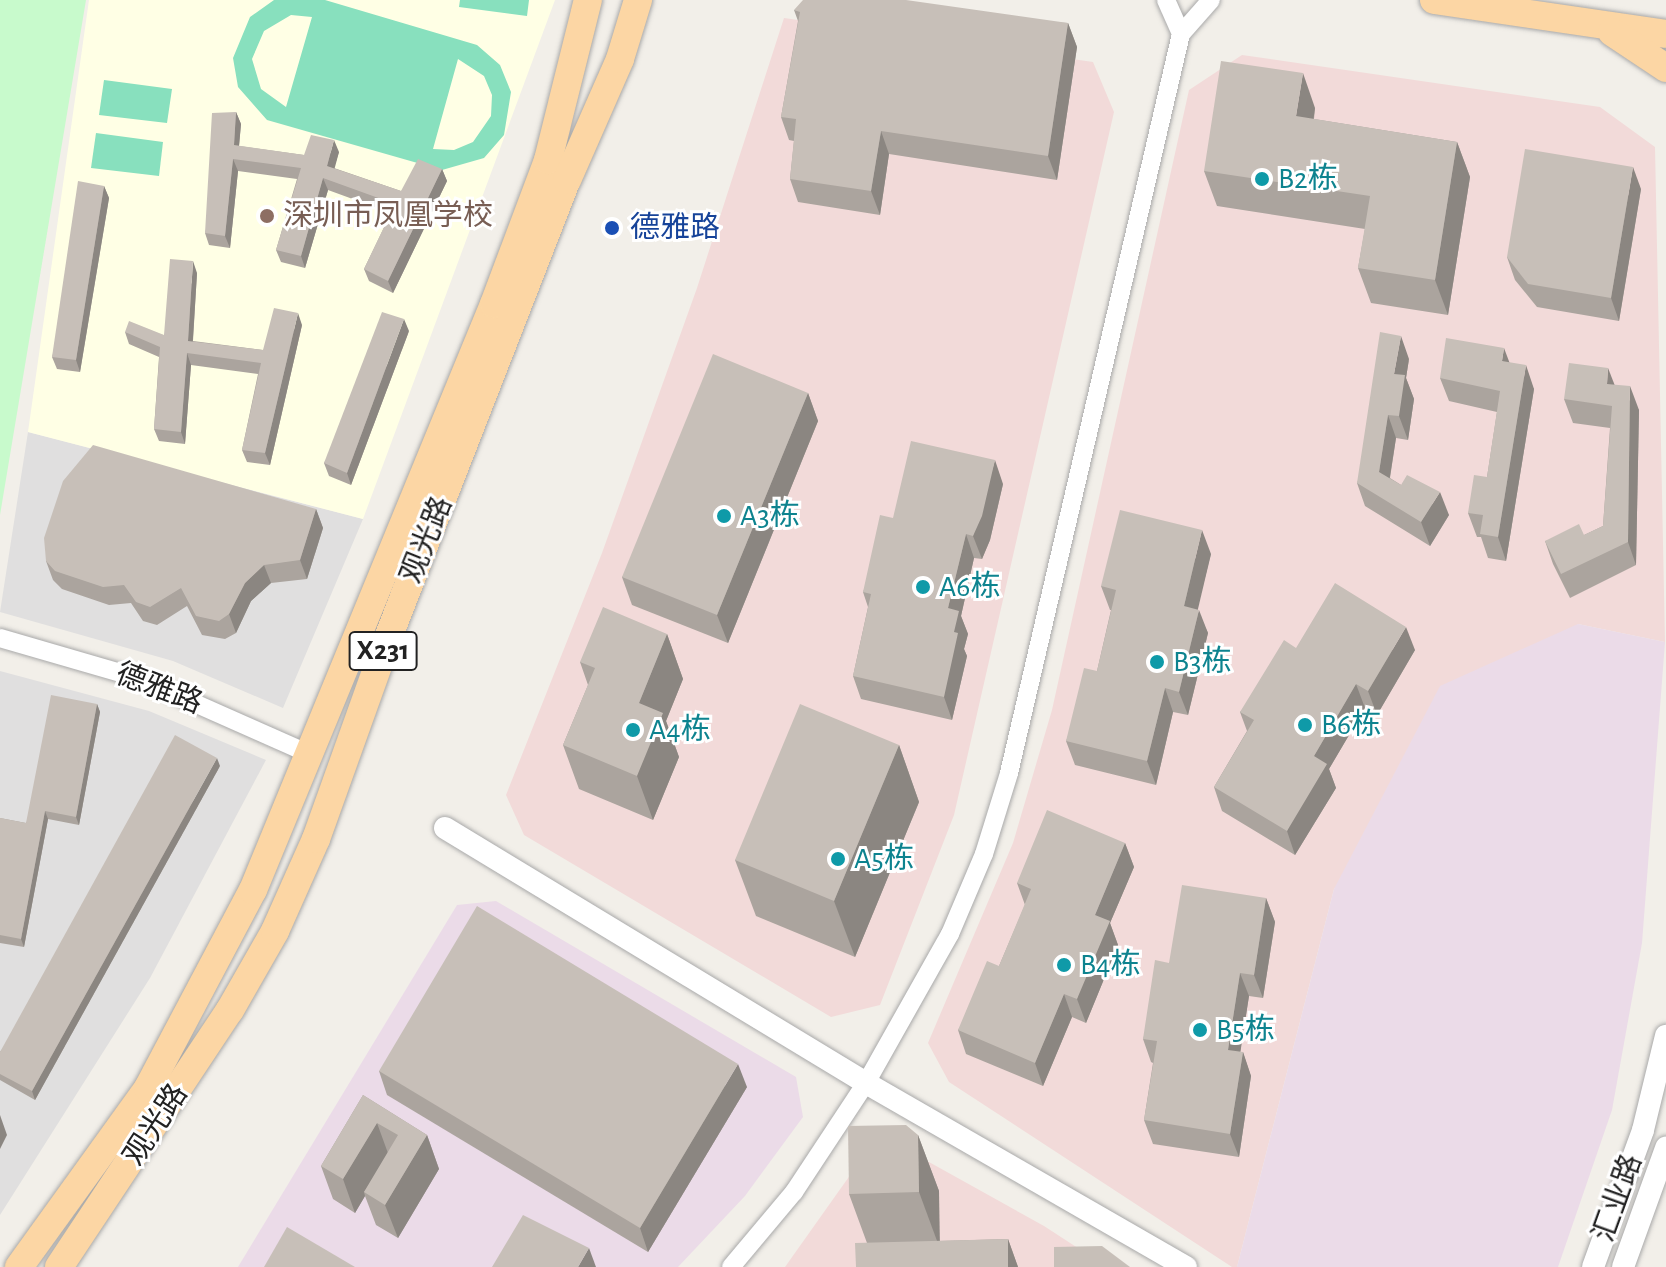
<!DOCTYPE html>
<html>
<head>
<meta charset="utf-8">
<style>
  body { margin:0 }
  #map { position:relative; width:1666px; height:1267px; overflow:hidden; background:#f2efe9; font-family:"Alegreya Sans","Noto Sans SC",sans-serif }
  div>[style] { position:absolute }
  .residential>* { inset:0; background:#e0dfdf }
  .commercial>* { inset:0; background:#f2dad9 }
  .industrial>* { inset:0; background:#ebdbe8 }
  .education>* { inset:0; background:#ffffe5 }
  .park>* { inset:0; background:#c8facc }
  .pitch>* { inset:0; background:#88e0be }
  .roads { filter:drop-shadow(0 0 2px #a9a9a9) drop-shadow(0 0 2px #a9a9a9) }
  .minor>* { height:18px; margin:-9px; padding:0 9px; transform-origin:9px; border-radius:9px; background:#fff }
  .tertiary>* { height:22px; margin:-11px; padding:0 11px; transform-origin:11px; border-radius:11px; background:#fff }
  .primary>* { height:28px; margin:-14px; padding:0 14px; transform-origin:14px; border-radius:14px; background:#fcd6a4 }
  .wall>* { inset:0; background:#aba49e }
  .shaded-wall>* { inset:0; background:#8b8681 }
  .building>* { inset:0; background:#c7bfb8 }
  .dots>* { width:22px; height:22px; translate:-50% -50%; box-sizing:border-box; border:4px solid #fff; border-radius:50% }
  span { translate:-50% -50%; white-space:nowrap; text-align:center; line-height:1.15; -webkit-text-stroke:6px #fff; paint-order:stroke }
  .shield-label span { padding:2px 6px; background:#fff; border:2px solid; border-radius:6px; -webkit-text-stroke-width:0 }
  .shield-label { font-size:28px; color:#222; font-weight:700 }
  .culture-label { font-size:30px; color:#0d838f }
  .left { translate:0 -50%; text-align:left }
  .education-label { font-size:30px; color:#785e54 }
  .transit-label { font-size:30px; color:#164399 }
  .street-label { font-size:30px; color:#222 }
</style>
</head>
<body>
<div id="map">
  <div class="residential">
    <i style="clip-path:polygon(28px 432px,363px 519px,283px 708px,173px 661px,0 612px)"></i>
    <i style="clip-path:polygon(0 671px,149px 711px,266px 760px,150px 978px,0 1215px)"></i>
  </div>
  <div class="commercial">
    <i style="clip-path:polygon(784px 18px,1093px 62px,1114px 112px,954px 815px,880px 1005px,831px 1017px,524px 835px,506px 795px,602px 553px,697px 288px)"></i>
    <i style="clip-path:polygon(1242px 55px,1600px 107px,1655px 147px,1665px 642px,1578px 624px,1334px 889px,1237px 1267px,1232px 1267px,949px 1082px,928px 1043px,1013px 843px,1052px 710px,1189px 90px)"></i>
    <i style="clip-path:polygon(893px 1142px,1044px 1226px,1107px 1267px,785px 1267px,858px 1164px)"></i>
  </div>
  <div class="industrial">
    <i style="clip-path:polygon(1578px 624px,1665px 642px,1642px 943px,1612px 1110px,1558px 1267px,1237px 1267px,1334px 889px,1440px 686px)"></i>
    <i style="clip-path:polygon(496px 901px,796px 1077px,803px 1117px,745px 1196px,678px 1267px,238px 1267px,457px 905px)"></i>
  </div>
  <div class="education">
    <i style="clip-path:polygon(89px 0,555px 0,363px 519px,28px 432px)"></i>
  </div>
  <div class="park">
    <i style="clip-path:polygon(0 0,86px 0,0 515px)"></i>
  </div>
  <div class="pitch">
    <i style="clip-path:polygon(evenodd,274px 0,325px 0,477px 45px,500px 65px,511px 92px,504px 135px,484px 158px,442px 170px,267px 120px,238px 87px,233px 58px,250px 17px,274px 0,291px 15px,312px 17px,286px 107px,261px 89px,252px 59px,264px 31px,291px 15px,274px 0,458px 59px,484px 76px,492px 95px,491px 116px,473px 142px,454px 150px,433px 149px,458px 59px)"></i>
    <i style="clip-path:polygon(460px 0,529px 0,527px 16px,459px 7px)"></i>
    <i style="clip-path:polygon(104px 80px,172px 89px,167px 123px,99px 115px)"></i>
    <i style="clip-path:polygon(96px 133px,163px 142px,159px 176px,91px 168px)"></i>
  </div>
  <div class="roads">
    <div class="minor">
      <i style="left:1166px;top:0;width:37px;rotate:66deg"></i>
      <i style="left:0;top:638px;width:144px;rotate:16.2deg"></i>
      <i style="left:138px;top:678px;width:190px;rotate:23.9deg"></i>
      <i style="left:731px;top:1267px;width:98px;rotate:-50deg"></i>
      <i style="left:794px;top:1192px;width:131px;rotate:-56.6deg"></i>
      <i style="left:866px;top:1083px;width:171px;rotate:-60.6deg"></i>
      <i style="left:950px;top:934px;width:87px;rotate:-67deg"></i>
      <i style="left:984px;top:854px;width:85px;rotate:-72.8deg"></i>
      <i style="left:1009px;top:773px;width:759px;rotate:-76.9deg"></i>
      <i style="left:1181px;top:34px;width:45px;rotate:-48.6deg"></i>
    </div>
    <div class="tertiary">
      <i style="left:445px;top:828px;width:492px;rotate:31.2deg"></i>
      <i style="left:866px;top:1083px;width:369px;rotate:29.9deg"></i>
      <i style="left:1593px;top:1267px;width:146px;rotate:-69.9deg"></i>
      <i style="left:1643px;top:1130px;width:97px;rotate:-76.3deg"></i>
      <i style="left:1623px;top:1267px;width:127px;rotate:-70.1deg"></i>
    </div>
    <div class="primary">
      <i style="left:1434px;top:0;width:234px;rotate:8.3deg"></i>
      <i style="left:1612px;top:32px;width:65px;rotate:33.7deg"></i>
      <i style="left:19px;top:1267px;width:221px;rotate:-54.2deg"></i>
      <i style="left:148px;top:1088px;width:224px;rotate:-62.1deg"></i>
      <i style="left:253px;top:890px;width:634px;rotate:-67.64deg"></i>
      <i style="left:494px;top:304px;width:154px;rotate:-69.4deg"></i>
      <i style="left:548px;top:160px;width:165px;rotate:-76deg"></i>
      <i style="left:59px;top:1267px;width:309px;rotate:-56.4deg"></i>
      <i style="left:230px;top:1010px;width:91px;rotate:-60.3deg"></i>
      <i style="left:275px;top:931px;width:101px;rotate:-66deg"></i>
      <i style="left:316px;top:839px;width:214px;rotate:-70.3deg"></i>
      <i style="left:388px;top:638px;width:492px;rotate:-68.7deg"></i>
      <i style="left:567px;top:180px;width:132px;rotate:-66.3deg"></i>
      <i style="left:620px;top:59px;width:62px;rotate:-73deg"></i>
    </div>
  </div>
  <div class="wall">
    <i style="clip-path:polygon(794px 10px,1068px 23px,1077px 47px,1057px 180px,889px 154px,880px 215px,798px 202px,790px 179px,794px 141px,789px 140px,781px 117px,798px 21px)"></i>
    <i style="clip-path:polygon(1315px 108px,1314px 119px,1457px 142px,1470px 177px,1448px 315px,1371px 303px,1358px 268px,1365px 229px,1217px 206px,1204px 171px)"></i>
    <i style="clip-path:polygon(236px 112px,241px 124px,239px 146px,304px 155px,339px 152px,334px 168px,401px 191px,442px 169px,447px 181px,393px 293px,369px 281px,364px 269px,391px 213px,328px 190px,305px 268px,281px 262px,276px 250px,297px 179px,238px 171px,230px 248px,209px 245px,205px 233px)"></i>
    <i style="clip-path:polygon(104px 186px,109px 198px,80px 372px,57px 369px,52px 357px)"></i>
    <i style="clip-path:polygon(1641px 189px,1619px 321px,1537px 307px,1515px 280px,1507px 257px)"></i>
    <i style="clip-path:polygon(197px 273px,193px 341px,263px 350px,302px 325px,270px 465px,247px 462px,242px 450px,258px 374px,191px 365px,185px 444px,159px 441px,154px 429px,159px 357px,129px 344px,125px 332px,164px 335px)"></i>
    <i style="clip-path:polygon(409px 331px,351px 485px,329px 476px,324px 463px)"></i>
    <i style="clip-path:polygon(1409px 359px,1406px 378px,1414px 399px,1408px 440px,1396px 438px,1390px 478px,1449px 515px,1430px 546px,1365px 506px,1357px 483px)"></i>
    <i style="clip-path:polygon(1510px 363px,1534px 389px,1506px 561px,1488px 558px,1481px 537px,1477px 537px,1468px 513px,1487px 477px,1497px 412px,1449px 401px,1440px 378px)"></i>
    <i style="clip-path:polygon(1614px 385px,1639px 410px,1636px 565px,1570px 598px,1553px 564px,1545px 541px,1584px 535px,1603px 526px,1610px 428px,1573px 423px,1564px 399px)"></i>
    <i style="clip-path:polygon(808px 393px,818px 421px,728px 643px,632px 605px,622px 577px)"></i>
    <i style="clip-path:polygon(1003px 484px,990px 540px,982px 559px,974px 558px,961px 616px,968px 634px,964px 649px,967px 656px,952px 720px,861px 699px,853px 676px,868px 607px,863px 592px,893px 518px)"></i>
    <i style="clip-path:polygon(316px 509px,323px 528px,307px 579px,271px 583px,251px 601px,236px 633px,225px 639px,202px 635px,187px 606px,157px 625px,143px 621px,131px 603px,109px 605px,62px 589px,53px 580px,46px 561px)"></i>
    <i style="clip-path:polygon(1211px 554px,1197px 609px,1208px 633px,1188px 715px,1173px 712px,1156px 785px,1075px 765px,1066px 741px,1097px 671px,1111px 610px,1110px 610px,1101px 586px)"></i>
    <i style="clip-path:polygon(667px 634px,683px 679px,666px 721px,679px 757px,653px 820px,579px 789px,563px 745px,588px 685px,580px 662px)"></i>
    <i style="clip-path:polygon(1296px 648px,1415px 650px,1377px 715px,1365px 708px,1329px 769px,1336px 788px,1295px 855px,1222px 811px,1214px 787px,1247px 731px,1240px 712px)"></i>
    <i style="clip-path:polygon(97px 704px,100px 712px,79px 825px,48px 819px,24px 947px,0 943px,0 818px,26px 823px)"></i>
    <i style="clip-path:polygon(899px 745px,919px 802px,855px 957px,756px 916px,735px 860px)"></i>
    <i style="clip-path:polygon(220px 766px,35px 1100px,0 1080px,0 1052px)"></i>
    <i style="clip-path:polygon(1125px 843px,1134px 867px,1110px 923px,1118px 945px,1086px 1023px,1072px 1017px,1043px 1086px,966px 1054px,958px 1030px,999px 966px,1025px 905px,1017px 883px)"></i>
    <i style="clip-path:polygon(1266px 898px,1275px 922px,1263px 998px,1249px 996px,1240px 1052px,1243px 1052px,1251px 1076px,1239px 1157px,1153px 1144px,1144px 1120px,1153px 1063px,1151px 1062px,1143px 1039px,1169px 963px)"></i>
    <i style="clip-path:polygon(379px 1071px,747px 1087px,648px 1252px,387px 1095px)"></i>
    <i style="clip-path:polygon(363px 1095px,427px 1135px,439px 1169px,398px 1238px,376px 1225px,365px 1196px,355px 1213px,333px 1199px,321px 1166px)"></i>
    <i style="clip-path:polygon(918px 1135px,939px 1191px,939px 1241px,1008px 1239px,1018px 1267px,856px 1267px,867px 1243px,849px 1194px)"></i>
  </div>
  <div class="shaded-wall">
    <i style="clip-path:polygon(1068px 23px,1077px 47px,1057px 180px,1048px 156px)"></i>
    <i style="clip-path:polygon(1303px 73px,1315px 108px,1309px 151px,1296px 116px)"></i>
    <i style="clip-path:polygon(236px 112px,241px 124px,238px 157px,234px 145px)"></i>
    <i style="clip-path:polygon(881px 131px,889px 154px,880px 215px,871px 191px)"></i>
    <i style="clip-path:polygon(334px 140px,339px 152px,332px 178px,327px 166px)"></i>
    <i style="clip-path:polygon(1457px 142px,1470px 177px,1448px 315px,1435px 280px)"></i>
    <i style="clip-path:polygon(233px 159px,238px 171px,230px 248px,225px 236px)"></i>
    <i style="clip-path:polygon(1633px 167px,1641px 189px,1619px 321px,1611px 298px)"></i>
    <i style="clip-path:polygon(442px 169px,447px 181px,393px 293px,388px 281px)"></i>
    <i style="clip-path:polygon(323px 178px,328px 190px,305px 268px,301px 256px)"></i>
    <i style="clip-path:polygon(104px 186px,109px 198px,80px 372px,76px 360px)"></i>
    <i style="clip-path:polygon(193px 261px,197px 273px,192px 353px,188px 341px)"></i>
    <i style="clip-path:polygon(298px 313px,302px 325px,270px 465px,265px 453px)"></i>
    <i style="clip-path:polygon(404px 319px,409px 331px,351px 485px,347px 473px)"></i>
    <i style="clip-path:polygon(1401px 336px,1409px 359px,1406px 378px,1414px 399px,1408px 440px,1399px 416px,1394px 374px)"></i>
    <i style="clip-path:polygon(1504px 348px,1513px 372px,1502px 361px)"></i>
    <i style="clip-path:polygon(187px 353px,191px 365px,185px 444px,181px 432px)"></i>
    <i style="clip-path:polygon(1526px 365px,1534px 389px,1506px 561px,1498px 537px)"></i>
    <i style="clip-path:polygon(1608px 368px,1617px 391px,1607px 384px)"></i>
    <i style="clip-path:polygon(1630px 386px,1639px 410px,1636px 565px,1628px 542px)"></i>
    <i style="clip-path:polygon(808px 393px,818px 421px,728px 643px,717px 615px)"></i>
    <i style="clip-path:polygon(1388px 415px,1396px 438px,1387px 495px,1379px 472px)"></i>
    <i style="clip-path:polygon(995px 460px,1003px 484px,990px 540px,982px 559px,973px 536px)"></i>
    <i style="clip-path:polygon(1440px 492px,1449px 515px,1430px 546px,1421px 522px)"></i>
    <i style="clip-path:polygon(316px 509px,323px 528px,307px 579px,300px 560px)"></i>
    <i style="clip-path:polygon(1202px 530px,1211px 554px,1193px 630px,1184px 606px)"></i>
    <i style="clip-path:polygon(966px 534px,974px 558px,961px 616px,968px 634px,964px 649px,967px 656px,952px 720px,944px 697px,948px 608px)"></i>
    <i style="clip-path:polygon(264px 565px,271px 583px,251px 601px,236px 633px,229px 614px,245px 583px)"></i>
    <i style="clip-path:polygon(1199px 610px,1208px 633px,1188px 715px,1179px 692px)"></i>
    <i style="clip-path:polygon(1406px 627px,1415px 650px,1377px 715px,1368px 691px)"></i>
    <i style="clip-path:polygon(667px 634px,683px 679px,666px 721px,679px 757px,653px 820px,637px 776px,639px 703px)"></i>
    <i style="clip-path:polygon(1356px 684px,1365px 708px,1329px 769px,1336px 788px,1295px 855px,1287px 831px,1314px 756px)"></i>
    <i style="clip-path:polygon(1165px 688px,1173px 712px,1156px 785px,1147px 761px)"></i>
    <i style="clip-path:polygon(97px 704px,100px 712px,79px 825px,76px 817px)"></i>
    <i style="clip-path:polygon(899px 745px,919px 802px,855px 957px,834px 901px)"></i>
    <i style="clip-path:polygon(217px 758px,220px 766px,35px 1100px,32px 1091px)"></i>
    <i style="clip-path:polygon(45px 811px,48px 819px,24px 947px,21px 939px)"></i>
    <i style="clip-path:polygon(1125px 843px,1134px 867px,1110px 923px,1118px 945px,1086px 1023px,1077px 999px,1095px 915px)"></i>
    <i style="clip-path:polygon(1266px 898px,1275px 922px,1263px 998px,1254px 975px)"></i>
    <i style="clip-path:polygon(1240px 973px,1249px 996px,1237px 1074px,1228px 1050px)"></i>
    <i style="clip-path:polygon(1064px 994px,1072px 1017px,1043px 1086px,1035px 1063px)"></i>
    <i style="clip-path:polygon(1243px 1052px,1251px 1076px,1239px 1157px,1230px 1134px)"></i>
    <i style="clip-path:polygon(738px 1064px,747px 1087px,648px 1252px,640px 1228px)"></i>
    <i style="clip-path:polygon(0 1115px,7px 1135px,0 1149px)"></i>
    <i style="clip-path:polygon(377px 1123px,389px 1156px,364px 1192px,365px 1196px,355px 1213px,343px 1179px)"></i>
    <i style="clip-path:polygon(427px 1135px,439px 1169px,398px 1238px,385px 1205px)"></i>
    <i style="clip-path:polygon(918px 1135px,939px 1191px,940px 1249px,919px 1192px)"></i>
    <i style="clip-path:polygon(1008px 1239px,1018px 1267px,1008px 1267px)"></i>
    <i style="clip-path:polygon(589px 1248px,596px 1267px,578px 1267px)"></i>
  </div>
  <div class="building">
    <i style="clip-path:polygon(803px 0,906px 0,1068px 23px,1048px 156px,881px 131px,871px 191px,790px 179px,796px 119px,781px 117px,800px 12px,794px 10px)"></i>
    <i style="clip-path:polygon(1221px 61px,1303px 73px,1296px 116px,1457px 142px,1435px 280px,1358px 268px,1370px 196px,1204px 171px)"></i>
    <i style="clip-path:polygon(236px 112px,234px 145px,304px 155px,311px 135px,334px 140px,327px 166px,401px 191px,418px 159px,442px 169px,388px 281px,364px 269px,395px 204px,323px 178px,301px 256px,276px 250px,301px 168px,233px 159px,225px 236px,205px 233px,212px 113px)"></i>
    <i style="clip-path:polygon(1525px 149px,1633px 167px,1611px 298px,1528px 284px,1507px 257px)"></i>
    <i style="clip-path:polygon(78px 181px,104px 186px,76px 360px,52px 357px)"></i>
    <i style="clip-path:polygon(170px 259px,193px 261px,188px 341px,263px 350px,274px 308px,298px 313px,265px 453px,242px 450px,261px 363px,187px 353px,181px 432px,154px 429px,160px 347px,125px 332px,129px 321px,164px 335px)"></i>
    <i style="clip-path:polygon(382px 312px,404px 319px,347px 473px,324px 463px)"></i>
    <i style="clip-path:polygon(1380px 332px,1401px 336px,1394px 374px,1405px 375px,1399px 416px,1388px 415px,1379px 472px,1401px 485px,1407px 475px,1440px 492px,1421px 522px,1357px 483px)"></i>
    <i style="clip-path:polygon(1446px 338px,1504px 348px,1502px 361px,1526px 365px,1498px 537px,1480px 534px,1483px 515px,1468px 513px,1474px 475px,1487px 477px,1500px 391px,1440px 378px)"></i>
    <i style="clip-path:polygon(713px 354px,808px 393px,717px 615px,622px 577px)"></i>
    <i style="clip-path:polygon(1569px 363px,1608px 368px,1607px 384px,1630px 386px,1628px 542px,1561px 574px,1545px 541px,1579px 524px,1584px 535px,1603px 526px,1612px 406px,1564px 399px)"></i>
    <i style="clip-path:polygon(911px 441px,995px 460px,982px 516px,973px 536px,966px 534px,948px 608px,959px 611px,954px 632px,958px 633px,944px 697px,853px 676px,871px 594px,863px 592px,880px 515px,893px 518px)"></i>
    <i style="clip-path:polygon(93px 445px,316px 509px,300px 560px,264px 565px,245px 583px,229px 614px,219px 621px,196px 616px,181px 588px,150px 607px,136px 602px,124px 585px,103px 587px,55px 571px,46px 561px,44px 538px,63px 481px)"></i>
    <i style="clip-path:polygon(1120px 510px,1202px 530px,1184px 606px,1199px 610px,1179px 692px,1165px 688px,1147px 761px,1066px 741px,1084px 668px,1097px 671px,1116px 590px,1101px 586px)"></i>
    <i style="clip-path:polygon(1335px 583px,1406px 627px,1368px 691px,1356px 684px,1314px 756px,1327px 764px,1287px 831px,1214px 787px,1254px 720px,1240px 712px,1284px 640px,1296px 648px)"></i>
    <i style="clip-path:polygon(603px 607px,667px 634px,639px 703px,663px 713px,637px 776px,563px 745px,595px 668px,580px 662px)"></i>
    <i style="clip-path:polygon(51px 695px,97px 704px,76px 817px,45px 811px,21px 939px,0 935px,0 818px,26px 823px)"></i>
    <i style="clip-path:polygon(800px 704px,899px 745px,834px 901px,735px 860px)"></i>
    <i style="clip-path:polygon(175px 735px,217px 758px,32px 1091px,0 1074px,0 1052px)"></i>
    <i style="clip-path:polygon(1047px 810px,1125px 843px,1095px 915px,1110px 921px,1077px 999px,1064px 994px,1035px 1063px,958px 1030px,987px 961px,999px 966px,1031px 889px,1017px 883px)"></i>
    <i style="clip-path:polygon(1182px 885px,1266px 898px,1254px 975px,1240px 973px,1228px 1050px,1243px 1052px,1230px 1134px,1144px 1120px,1157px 1041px,1143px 1039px,1155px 960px,1169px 963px)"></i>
    <i style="clip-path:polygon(477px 906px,738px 1064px,640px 1228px,379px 1071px)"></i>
    <i style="clip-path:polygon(363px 1095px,427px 1135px,385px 1205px,364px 1192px,398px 1135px,377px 1123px,343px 1179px,321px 1166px)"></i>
    <i style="clip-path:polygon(906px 1125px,918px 1135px,919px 1192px,849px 1194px,848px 1126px)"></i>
    <i style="clip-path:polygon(523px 1215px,589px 1248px,578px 1267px,492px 1267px)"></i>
    <i style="clip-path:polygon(287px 1227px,355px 1267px,264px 1267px)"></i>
    <i style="clip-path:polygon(1008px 1239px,1008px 1267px,856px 1267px,855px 1243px)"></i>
    <i style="clip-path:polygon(1102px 1246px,1130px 1267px,1054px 1267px,1054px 1247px)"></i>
  </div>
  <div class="dots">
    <i style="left:1262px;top:179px;background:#0f9aa8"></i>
    <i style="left:267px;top:216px;background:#8d6e63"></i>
    <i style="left:612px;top:228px;background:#1a4fb4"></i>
    <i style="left:724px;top:516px;background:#0f9aa8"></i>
    <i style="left:923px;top:587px;background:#0f9aa8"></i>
    <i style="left:1157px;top:662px;background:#0f9aa8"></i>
    <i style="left:1305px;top:725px;background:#0f9aa8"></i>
    <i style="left:633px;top:730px;background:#0f9aa8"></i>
    <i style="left:838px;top:859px;background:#0f9aa8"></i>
    <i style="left:1064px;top:965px;background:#0f9aa8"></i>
    <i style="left:1200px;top:1030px;background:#0f9aa8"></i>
  </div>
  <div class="shield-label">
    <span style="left:383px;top:651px">X231</span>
  </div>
  <div class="culture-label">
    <span class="left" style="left:1278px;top:179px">B2栋</span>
    <span class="left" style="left:740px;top:516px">A3栋</span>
    <span class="left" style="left:939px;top:587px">A6栋</span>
    <span class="left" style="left:1173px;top:662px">B3栋</span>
    <span class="left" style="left:1321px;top:725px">B6栋</span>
    <span class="left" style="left:649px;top:730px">A4栋</span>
    <span class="left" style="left:854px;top:859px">A5栋</span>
    <span class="left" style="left:1080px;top:965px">B4栋</span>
    <span class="left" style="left:1216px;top:1030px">B5栋</span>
  </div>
  <div class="education-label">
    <span class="left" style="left:283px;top:216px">深圳市凤凰学校</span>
  </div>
  <div class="transit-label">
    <span class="left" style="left:630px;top:228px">德雅路</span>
  </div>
  <div class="street-label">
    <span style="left:427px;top:540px;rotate:-68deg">观光路</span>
    <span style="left:159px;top:689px;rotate:21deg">德雅路</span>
    <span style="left:156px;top:1125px;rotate:-57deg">观光路</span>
    <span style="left:1618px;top:1198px;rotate:-70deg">汇业路</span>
  </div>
</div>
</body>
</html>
